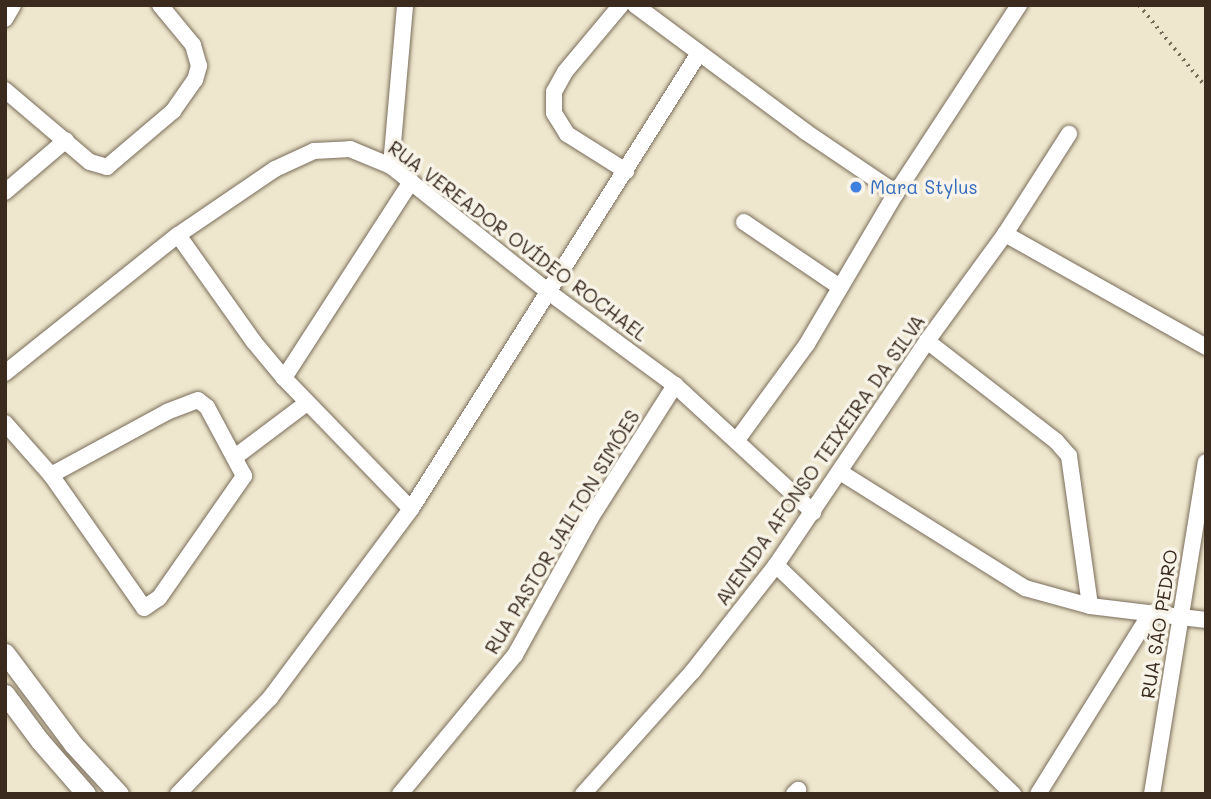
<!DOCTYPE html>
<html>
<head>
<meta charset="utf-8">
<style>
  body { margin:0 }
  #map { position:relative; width:1211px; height:799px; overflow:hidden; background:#efe7cd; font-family:Mali,sans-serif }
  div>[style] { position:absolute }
  .path>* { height:3.5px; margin-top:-1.75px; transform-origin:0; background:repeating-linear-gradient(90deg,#7a6c5b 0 2px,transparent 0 7px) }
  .roads { filter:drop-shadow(0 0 2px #7a6c5b) drop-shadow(0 0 2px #7a6c5b) }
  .minor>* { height:16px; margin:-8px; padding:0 8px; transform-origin:8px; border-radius:8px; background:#fff }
  .tertiary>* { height:19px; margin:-9.5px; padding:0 9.5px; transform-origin:9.5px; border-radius:9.5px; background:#fff }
  .dots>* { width:19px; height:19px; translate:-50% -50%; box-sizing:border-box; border:4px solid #f7f3e8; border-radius:50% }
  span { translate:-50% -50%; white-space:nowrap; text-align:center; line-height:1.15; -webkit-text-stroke:7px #f7f3e8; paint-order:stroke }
  .shop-label { font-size:19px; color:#366cbe }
  .left { translate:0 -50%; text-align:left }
  .street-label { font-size:19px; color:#3b2a1e }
  .frame { position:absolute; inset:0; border:7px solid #3b2a1e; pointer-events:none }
</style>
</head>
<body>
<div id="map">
  <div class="path">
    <i style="left:1139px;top:5px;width:106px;rotate:50.7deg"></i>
  </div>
  <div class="roads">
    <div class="minor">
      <i style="left:621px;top:5px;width:87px;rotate:129.9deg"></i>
      <i style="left:565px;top:72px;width:23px;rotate:119deg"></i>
      <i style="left:554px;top:92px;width:21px;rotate:90deg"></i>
      <i style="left:554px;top:113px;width:25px;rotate:58deg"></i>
      <i style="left:567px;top:134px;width:70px;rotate:32.1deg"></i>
      <i style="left:635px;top:5px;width:213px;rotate:36.6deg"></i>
      <i style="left:806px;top:132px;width:109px;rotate:34.1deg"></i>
      <i style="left:5px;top:19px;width:16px;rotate:-60deg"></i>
      <i style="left:5px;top:90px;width:111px;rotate:40.3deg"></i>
      <i style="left:90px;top:162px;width:18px;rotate:16deg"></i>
      <i style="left:107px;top:167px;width:87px;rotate:-40.3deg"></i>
      <i style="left:173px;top:111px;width:38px;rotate:-55deg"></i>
      <i style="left:195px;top:80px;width:15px;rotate:-74deg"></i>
      <i style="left:199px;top:66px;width:22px;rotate:-106deg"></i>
      <i style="left:193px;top:45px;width:52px;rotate:-129.5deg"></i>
      <i style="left:391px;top:166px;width:162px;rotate:-85deg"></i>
      <i style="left:5px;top:192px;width:80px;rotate:-40.4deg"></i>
      <i style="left:744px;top:222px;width:116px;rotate:34.1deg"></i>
      <i style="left:1005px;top:234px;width:231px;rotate:29.3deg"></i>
      <i style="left:178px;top:235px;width:131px;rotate:54.6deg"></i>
      <i style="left:254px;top:342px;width:47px;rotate:50.2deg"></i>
      <i style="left:284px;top:378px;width:182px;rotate:45.9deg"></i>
      <i style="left:927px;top:341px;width:163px;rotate:37.8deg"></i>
      <i style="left:1056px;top:441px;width:20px;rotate:49deg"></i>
      <i style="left:1069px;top:456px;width:151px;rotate:82deg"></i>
      <i style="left:5px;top:373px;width:221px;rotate:-38.6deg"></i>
      <i style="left:178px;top:235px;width:117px;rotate:-34.2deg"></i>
      <i style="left:275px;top:169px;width:43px;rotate:-24.8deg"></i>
      <i style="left:314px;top:151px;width:36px;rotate:-3deg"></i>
      <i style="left:350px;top:149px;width:44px;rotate:22.5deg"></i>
      <i style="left:391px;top:166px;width:203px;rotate:38.6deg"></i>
      <i style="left:550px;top:293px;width:155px;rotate:36.4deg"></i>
      <i style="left:675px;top:385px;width:188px;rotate:42.6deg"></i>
      <i style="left:284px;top:378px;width:234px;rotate:-57.1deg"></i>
      <i style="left:5px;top:423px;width:69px;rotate:48.5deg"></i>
      <i style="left:51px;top:475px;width:162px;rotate:55deg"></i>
      <i style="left:144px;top:608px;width:18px;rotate:-34deg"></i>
      <i style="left:159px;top:598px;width:149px;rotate:-55.1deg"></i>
      <i style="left:244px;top:476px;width:78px;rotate:-118.2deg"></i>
      <i style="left:207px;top:407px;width:11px;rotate:-142deg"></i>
      <i style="left:198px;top:400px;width:33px;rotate:159deg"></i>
      <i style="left:167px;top:412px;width:132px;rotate:151.5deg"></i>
      <i style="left:737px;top:440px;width:119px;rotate:-53.9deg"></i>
      <i style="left:807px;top:344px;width:175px;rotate:-59.5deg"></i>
      <i style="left:896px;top:193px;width:225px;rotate:-56.8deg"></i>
      <i style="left:235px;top:457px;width:90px;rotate:-36.9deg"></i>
      <i style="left:840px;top:472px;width:218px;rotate:32.1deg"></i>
      <i style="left:1025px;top:588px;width:67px;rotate:15.5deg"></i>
      <i style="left:1090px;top:606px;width:117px;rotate:6.9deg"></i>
      <i style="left:776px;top:565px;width:330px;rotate:44deg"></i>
      <i style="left:178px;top:794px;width:133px;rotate:-46.2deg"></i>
      <i style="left:270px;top:698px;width:236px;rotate:-53.3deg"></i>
      <i style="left:411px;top:509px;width:539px;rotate:-57.72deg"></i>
      <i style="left:400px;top:794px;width:180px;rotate:-50.4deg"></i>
      <i style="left:515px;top:655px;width:155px;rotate:-61.1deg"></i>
      <i style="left:590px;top:519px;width:159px;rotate:-57.6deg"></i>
      <i style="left:583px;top:794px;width:165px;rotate:-48.2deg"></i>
      <i style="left:693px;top:671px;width:135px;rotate:-51.9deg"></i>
      <i style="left:776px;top:565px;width:270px;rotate:-56deg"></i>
      <i style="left:927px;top:341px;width:132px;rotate:-53.9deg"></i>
      <i style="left:1005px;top:234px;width:119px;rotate:-57.4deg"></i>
      <i style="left:794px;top:794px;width:6px;rotate:-45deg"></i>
      <i style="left:1038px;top:794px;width:210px;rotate:-58.1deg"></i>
      <i style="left:1152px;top:794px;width:336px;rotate:-80.8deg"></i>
    </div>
    <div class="tertiary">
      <i style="left:5px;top:653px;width:114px;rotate:53.2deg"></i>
      <i style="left:73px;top:744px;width:68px;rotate:47.4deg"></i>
      <i style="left:5px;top:694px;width:59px;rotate:53.3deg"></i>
      <i style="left:40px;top:741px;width:70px;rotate:49deg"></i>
    </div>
  </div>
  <div class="dots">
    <i style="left:856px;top:187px;background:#3f7fe0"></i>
  </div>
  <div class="shop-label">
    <span class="left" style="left:870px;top:187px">Mara Stylus</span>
  </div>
  <div class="street-label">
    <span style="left:518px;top:241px;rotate:37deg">RUA VEREADOR OVÍDEO ROCHAEL</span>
    <span style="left:820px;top:460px;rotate:-55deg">AVENIDA AFONSO TEIXEIRA DA SILVA</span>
    <span style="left:562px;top:532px;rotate:-59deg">RUA PASTOR JAILTON SIMÕES</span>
    <span style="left:1159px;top:624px;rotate:-81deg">RUA SÃO PEDRO</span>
  </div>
  <div class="frame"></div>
</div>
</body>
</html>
